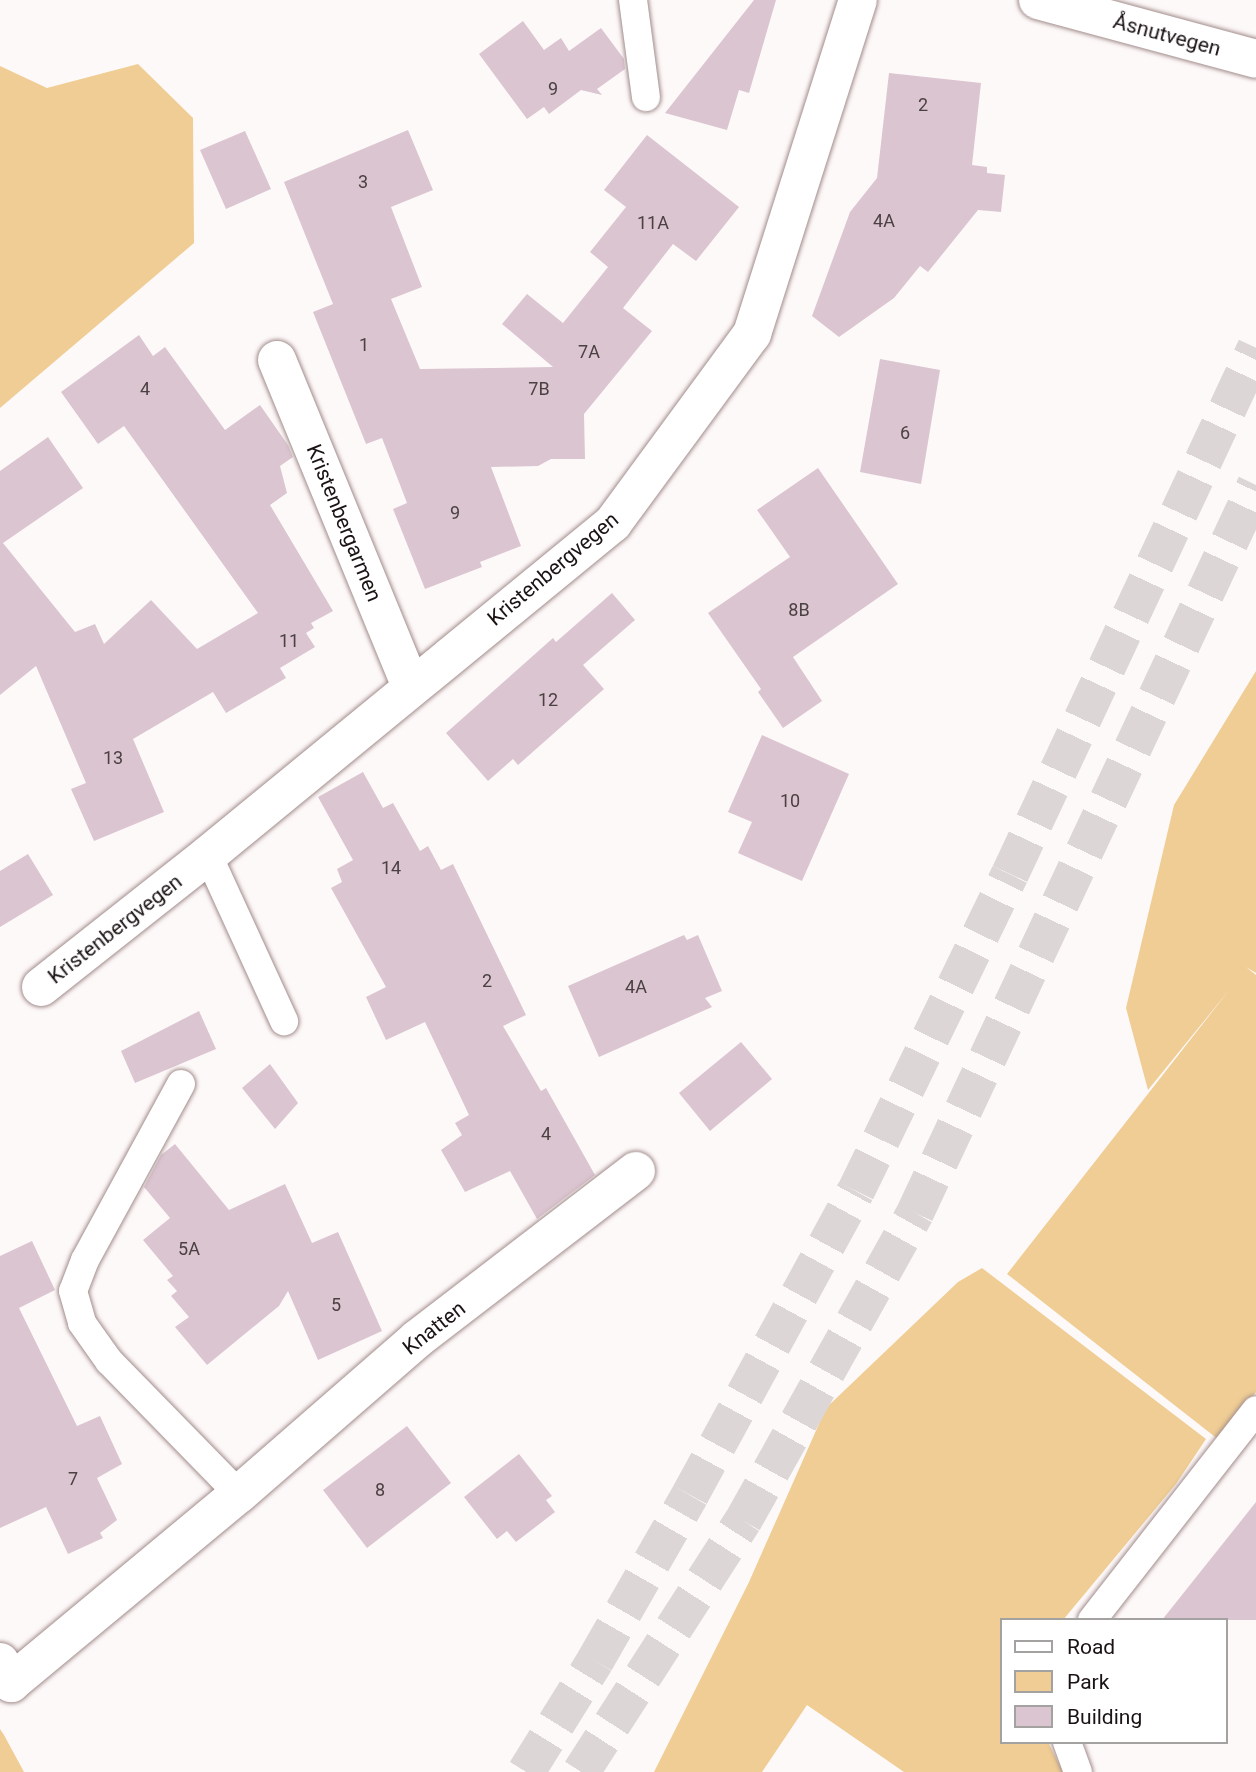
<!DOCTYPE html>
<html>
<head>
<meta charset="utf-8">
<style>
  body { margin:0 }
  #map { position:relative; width:1256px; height:1772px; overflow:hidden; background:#fef9f9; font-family:Roboto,sans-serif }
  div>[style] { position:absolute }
  .green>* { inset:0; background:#efcd94 }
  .building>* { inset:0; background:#dbc5d0 }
  .highway-tunnel>* { height:38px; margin-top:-19px; transform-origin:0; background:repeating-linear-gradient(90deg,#dcd6d6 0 38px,transparent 0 57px) }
  .roads { filter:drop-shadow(0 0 2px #a28c8c) drop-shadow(0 0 2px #a28c8c) }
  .lane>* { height:28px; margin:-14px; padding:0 14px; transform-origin:14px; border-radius:14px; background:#fff }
  .street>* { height:38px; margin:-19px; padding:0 19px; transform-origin:19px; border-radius:19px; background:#fff }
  span { translate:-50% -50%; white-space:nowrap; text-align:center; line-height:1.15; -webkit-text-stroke:5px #fff; paint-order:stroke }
  .number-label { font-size:18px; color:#4b4042 }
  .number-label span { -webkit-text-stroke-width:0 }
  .street-label { font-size:21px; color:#1b1313 }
  .legend { position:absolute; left:1000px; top:1618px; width:228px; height:126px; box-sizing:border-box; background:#fff; border:2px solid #a4a1a1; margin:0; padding:9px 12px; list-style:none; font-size:21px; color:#1b1313 }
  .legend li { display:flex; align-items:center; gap:14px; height:35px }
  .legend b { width:35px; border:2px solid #a4a1a1 }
</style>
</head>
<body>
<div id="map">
  <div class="green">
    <i style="clip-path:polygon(138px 64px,193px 118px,194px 243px,0 408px,0 66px,47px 88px)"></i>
    <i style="clip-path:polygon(1256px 671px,1256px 973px,1246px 967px,1256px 975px,1256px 1392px,1219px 1440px,1007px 1274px,1230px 989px,1148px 1090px,1126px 1008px,1174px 805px)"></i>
    <i style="clip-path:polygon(982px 1268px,1206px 1439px,1176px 1484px,1063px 1620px,1002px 1620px,1002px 1742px,1048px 1742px,1063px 1772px,904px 1772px,807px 1705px,762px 1772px,654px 1772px,749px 1582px,826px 1408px,958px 1282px)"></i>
    <i style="clip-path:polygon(0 1729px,4px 1735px,24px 1772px,0 1772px)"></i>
  </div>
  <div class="building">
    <i style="clip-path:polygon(754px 0,776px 0,749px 93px,739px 90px,727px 130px,665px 113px)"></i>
    <i style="clip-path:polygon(523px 21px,544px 50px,561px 38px,569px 51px,601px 28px,624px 59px,625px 69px,597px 89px,602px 95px,581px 90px,549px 114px,544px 107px,527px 119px,479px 54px)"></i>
    <i style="clip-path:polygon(889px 73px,981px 83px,972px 165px,987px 167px,987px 173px,1005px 175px,1001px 212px,978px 210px,928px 272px,920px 266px,894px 298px,839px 337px,812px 316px,850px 212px,877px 178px)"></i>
    <i style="clip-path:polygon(408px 130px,433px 190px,391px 207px,422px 287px,391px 299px,420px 369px,553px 367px,502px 324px,527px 294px,563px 323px,608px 267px,590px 252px,626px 207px,604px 190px,647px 135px,739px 207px,696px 261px,673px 244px,623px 308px,652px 331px,584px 414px,585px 459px,551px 459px,538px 466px,491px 467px,521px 546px,480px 562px,482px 567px,425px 589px,393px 509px,407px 503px,382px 438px,366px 444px,313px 312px,333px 304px,284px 182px)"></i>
    <i style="clip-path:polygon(245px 131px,271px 189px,226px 209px,200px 150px)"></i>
    <i style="clip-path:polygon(139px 335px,153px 356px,165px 347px,225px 430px,260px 405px,288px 445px,293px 457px,280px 466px,287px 493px,270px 505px,333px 611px,311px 623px,314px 628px,306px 633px,315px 647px,280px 668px,286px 678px,226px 713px,213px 692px,133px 739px,164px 812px,94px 841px,71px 789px,86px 783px,36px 666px,0 695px,0 471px,48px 437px,83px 488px,3px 543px,75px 632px,95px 624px,104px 644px,151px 600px,197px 649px,258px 613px,124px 426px,98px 444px,61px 392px)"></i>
    <i style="clip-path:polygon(880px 359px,940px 370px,921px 484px,860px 472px)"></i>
    <i style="clip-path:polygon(818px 468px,898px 584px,793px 657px,822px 701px,783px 728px,758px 692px,761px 689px,708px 613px,790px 557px,757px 510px)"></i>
    <i style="clip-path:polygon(612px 593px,635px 620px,583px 665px,604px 689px,518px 765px,513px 759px,488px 781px,446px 733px,553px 638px,556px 642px)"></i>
    <i style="clip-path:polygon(762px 735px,849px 774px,802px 881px,738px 853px,752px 822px,728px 812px)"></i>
    <i style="clip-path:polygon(363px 772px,383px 808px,393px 803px,420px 851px,428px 846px,441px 870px,453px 864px,526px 1015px,503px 1026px,541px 1091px,546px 1088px,595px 1175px,537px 1219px,510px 1171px,465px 1192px,441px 1150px,462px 1135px,455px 1123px,469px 1115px,425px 1022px,386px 1040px,366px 997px,386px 987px,331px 888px,342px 882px,337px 869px,353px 860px,318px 797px)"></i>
    <i style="clip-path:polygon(28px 854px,53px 895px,0 927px,0 871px)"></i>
    <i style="clip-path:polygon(684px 935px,687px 940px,698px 935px,722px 991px,705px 998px,712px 1007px,599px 1057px,568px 986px)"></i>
    <i style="clip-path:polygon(199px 1011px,216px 1049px,135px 1083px,121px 1051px)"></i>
    <i style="clip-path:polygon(741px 1042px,772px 1079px,710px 1131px,679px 1093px)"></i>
    <i style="clip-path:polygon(270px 1064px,298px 1103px,275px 1129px,242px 1088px)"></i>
    <i style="clip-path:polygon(175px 1144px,229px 1210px,285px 1184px,312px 1243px,338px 1232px,382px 1331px,318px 1360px,288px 1291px,279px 1306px,207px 1365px,175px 1327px,189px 1317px,171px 1296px,177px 1291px,167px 1280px,173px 1276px,143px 1240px,170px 1218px,144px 1187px,161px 1155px)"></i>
    <i style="clip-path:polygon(32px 1241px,55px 1290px,19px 1308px,77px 1426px,100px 1416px,122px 1464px,97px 1478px,117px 1520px,100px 1533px,103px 1538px,68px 1554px,46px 1507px,0 1528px,0 1256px)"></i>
    <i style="clip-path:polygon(407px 1426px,451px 1483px,367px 1548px,323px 1490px)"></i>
    <i style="clip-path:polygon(519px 1454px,552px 1496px,546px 1500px,555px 1512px,516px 1542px,507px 1531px,497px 1539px,464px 1497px)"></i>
    <i style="clip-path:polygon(1256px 1502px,1256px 1620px,1162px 1620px)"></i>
  </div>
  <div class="highway-tunnel">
    <i style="left:526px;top:1772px;width:131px;rotate:-58.1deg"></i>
    <i style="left:595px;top:1661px;width:191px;rotate:-60.2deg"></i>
    <i style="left:690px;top:1495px;width:346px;rotate:-61.4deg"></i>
    <i style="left:856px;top:1191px;width:352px;rotate:-64.1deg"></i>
    <i style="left:1010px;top:874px;width:581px;rotate:-64.94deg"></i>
    <i style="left:581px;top:1772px;width:299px;rotate:-57.2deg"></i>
    <i style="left:743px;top:1521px;width:353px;rotate:-60.8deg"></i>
    <i style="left:915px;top:1213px;width:804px;rotate:-64.9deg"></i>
  </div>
  <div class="roads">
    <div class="lane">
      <i style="left:633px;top:0;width:98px;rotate:82.4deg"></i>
      <i style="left:208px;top:855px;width:183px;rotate:65.4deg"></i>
      <i style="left:181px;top:1084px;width:200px;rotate:118.6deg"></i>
      <i style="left:85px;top:1260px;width:33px;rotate:111deg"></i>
      <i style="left:73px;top:1291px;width:33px;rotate:74deg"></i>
      <i style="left:82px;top:1323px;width:47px;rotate:54.6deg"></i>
      <i style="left:109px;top:1361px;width:186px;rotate:45.7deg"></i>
      <i style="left:1092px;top:1620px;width:266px;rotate:-52deg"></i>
      <i style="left:1067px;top:1742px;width:32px;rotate:70deg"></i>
    </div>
    <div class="street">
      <i style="left:1038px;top:0;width:226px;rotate:15.1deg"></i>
      <i style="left:277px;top:360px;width:353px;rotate:67.7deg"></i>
      <i style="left:41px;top:987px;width:213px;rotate:-38.3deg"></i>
      <i style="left:208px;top:855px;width:524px;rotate:-39.34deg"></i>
      <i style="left:613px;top:523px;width:235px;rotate:-53.7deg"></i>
      <i style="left:752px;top:334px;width:350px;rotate:-72.4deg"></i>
      <i style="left:0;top:1662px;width:24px;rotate:62deg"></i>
      <i style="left:11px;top:1683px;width:296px;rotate:-39.7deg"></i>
      <i style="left:239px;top:1494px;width:236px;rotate:-41deg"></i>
      <i style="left:417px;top:1339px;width:276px;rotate:-37.5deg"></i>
    </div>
  </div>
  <div class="number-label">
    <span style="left:553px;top:89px">9</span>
    <span style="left:923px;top:105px">2</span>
    <span style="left:363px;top:182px">3</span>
    <span style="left:884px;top:221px">4A</span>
    <span style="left:653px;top:223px">11A</span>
    <span style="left:364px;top:345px">1</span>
    <span style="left:589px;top:352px">7A</span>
    <span style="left:145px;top:389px">4</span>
    <span style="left:539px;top:389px">7B</span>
    <span style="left:905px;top:433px">6</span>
    <span style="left:455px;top:513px">9</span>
    <span style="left:799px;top:610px">8B</span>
    <span style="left:289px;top:641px">11</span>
    <span style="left:548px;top:700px">12</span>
    <span style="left:113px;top:758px">13</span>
    <span style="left:790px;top:801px">10</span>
    <span style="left:391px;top:868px">14</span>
    <span style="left:487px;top:981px">2</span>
    <span style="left:636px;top:987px">4A</span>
    <span style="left:546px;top:1134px">4</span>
    <span style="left:189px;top:1249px">5A</span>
    <span style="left:336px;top:1305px">5</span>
    <span style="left:73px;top:1479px">7</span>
    <span style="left:380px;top:1490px">8</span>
  </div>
  <div class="street-label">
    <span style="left:1167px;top:35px;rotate:15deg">Åsnutvegen</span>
    <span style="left:344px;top:523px;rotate:68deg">Kristenbergarmen</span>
    <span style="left:553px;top:569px;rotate:-40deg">Kristenbergvegen</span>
    <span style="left:115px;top:929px;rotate:-38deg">Kristenbergvegen</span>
    <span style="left:434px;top:1328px;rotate:-38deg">Knatten</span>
  </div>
  <ul class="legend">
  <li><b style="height:9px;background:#fff"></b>Road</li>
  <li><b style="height:19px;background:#efcd94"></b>Park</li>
  <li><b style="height:19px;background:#dbc5d0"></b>Building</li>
  </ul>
</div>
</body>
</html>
